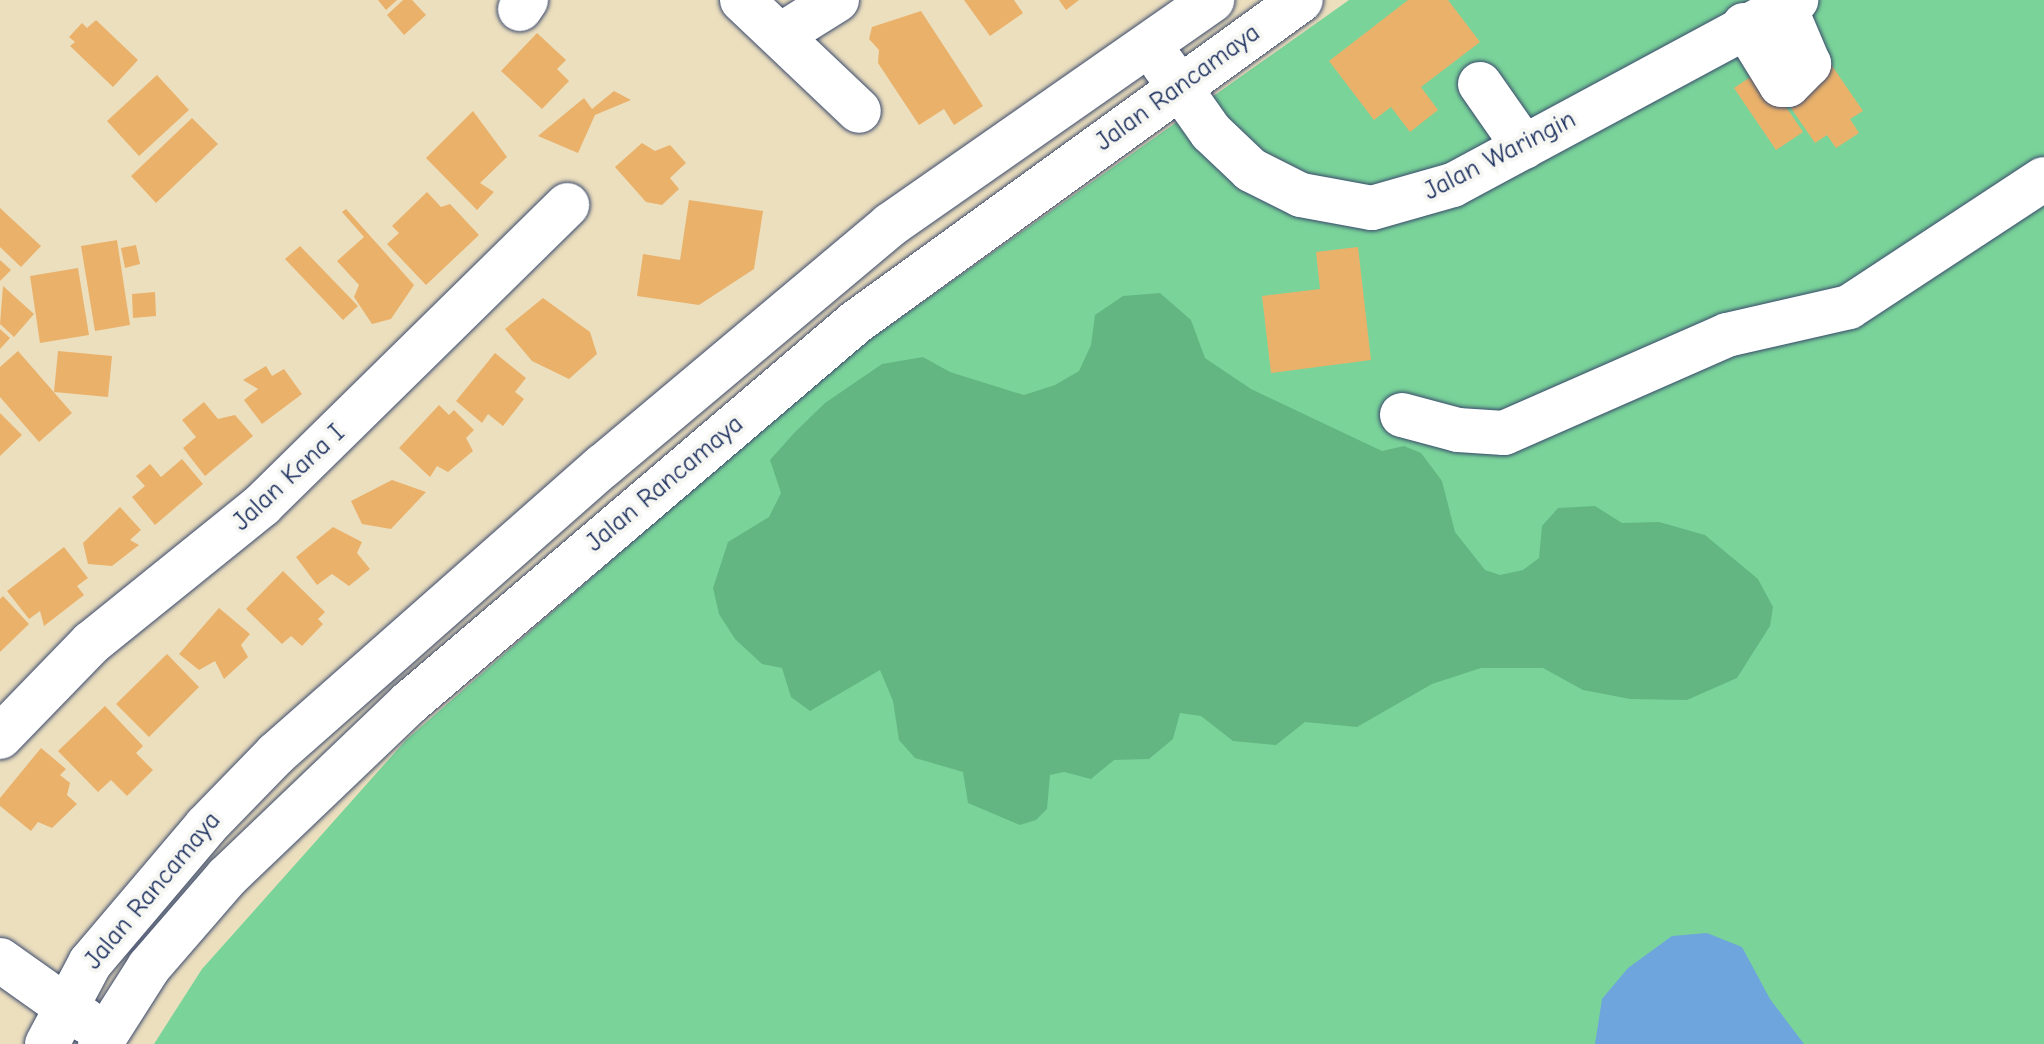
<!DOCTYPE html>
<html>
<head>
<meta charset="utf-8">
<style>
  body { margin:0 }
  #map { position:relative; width:2044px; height:1044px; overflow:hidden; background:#ecdfbe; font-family:"Comic Neue",sans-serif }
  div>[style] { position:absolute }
  .green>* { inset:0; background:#7ad49a }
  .forest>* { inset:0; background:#63b682 }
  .water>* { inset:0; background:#6da5dc }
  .building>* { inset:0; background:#eab16b }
  .roads { filter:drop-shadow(0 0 2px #3a496c) drop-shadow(0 0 2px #3a496c) }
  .minor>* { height:44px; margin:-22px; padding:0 22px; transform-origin:22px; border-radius:22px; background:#fff }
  span { translate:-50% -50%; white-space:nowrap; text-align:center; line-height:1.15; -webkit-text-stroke:8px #f6f6f2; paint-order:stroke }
  .street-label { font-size:26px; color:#1b2f5e }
</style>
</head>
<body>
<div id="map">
  <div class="green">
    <i style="clip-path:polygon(1349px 0,2044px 0,2044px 1044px,154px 1044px,202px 969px,406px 740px,838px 362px)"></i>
  </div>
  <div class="forest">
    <i style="clip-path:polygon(1160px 293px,1191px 320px,1205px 358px,1251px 389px,1382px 451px,1404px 446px,1421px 453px,1442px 481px,1455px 532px,1485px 570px,1500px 575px,1523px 570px,1539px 558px,1542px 526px,1558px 508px,1595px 506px,1622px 523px,1659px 522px,1705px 535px,1758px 579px,1773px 607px,1770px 626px,1737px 678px,1687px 700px,1630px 699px,1583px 690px,1543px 668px,1481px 668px,1432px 684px,1357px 727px,1305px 722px,1276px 745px,1233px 741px,1201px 716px,1180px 713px,1173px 739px,1149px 759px,1114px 760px,1091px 779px,1064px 772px,1050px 775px,1047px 809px,1036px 820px,1020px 825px,968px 803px,963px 772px,915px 758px,899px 740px,893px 701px,880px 670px,810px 711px,791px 697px,782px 668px,762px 664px,735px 639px,719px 614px,713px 588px,728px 542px,769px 517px,781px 493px,770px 460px,795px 432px,825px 403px,882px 364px,923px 357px,950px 372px,1024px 395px,1055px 385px,1079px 371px,1091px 345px,1095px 315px,1123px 296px)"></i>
  </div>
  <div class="water">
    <i style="clip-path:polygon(1707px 933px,1742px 947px,1770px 999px,1804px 1044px,1595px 1044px,1602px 999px,1628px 968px,1672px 936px)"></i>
  </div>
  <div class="building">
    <i style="clip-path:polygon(378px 0,397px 0,386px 10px)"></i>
    <i style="clip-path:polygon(403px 0,412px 0,426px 15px,404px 35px,387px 15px)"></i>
    <i style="clip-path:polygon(964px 0,1014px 0,1023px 13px,990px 36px)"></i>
    <i style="clip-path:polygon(1059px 0,1079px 0,1066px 10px)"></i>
    <i style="clip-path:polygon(1408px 0,1448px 0,1480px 42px,1421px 87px,1438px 110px,1410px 132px,1391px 107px,1374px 120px,1329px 61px)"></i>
    <i style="clip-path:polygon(921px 11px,983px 106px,954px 125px,944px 109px,919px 125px,878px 63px,879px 50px,869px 39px,872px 27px)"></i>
    <i style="clip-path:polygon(96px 20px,138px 60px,113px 87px,70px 46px,75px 42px,69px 37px,82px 23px,87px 28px)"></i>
    <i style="clip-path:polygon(537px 33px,566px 60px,557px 69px,569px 81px,542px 109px,501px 71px)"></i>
    <i style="clip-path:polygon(1828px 60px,1863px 111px,1850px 119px,1859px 133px,1836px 148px,1827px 135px,1815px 143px,1780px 92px)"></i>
    <i style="clip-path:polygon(1761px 70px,1803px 132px,1776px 150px,1734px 88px)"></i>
    <i style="clip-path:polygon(157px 75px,189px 110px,139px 156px,107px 121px)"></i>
    <i style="clip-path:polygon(614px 91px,631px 100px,595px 115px,578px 153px,538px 136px,584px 98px,592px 109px)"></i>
    <i style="clip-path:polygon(473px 111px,507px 157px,480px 183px,494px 192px,477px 210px,426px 158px)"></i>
    <i style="clip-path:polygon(192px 118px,218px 144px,156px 203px,131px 176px)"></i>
    <i style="clip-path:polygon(642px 143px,655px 151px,670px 145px,686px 163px,670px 178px,679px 189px,662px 205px,646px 202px,615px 167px)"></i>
    <i style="clip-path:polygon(427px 192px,441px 207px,450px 204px,479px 235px,426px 285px,387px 244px,399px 233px,392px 226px)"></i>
    <i style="clip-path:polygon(689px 200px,763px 211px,754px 269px,699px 305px,637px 296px,643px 254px,680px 260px)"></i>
    <i style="clip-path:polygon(0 208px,41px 246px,21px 267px,0 247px)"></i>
    <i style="clip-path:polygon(346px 209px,414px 285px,391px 319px,372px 324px,354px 297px,359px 285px,337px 261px,364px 237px,342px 212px)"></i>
    <i style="clip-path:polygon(117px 240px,130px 325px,95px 331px,81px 246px)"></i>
    <i style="clip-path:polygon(136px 245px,140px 264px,125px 268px,121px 248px)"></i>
    <i style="clip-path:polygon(300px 246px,358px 306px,343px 320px,285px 259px)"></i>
    <i style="clip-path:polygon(1358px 247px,1371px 360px,1271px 373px,1262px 296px,1320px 289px,1316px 252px)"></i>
    <i style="clip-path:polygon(0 260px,11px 270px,0 281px)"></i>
    <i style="clip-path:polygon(78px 268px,89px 335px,40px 343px,30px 276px)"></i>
    <i style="clip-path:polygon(3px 286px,34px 314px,14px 337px,0 324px)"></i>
    <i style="clip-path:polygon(155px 292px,156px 316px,133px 318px,132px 294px)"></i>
    <i style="clip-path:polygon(543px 298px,590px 332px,597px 354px,569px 379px,532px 361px,505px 329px)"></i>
    <i style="clip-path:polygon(0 329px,10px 338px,0 349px)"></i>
    <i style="clip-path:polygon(18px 351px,72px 413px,39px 442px,0 397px,0 367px)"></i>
    <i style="clip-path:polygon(58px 351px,112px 356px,108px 397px,54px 392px)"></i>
    <i style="clip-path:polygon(495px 353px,526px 378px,515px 392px,524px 399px,503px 426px,488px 414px,482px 423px,456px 401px)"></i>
    <i style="clip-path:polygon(266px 366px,272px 376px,284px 369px,302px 394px,262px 424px,244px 400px,258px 389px,243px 380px)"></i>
    <i style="clip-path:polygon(204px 402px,218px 419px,235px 415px,253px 436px,205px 476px,183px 448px,196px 437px,182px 420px)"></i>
    <i style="clip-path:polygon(439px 405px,449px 415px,454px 410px,474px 430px,466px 438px,473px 451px,448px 472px,437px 466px,430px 477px,399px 448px)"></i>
    <i style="clip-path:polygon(0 413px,22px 435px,0 456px)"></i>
    <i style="clip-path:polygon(182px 459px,203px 484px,155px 525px,132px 497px,145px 486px,136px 476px,150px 464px,161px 477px)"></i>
    <i style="clip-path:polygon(392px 480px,426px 492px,391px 529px,362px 524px,351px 501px)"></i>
    <i style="clip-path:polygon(120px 507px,141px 530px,130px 540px,139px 545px,112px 566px,88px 564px,83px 543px)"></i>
    <i style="clip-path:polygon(333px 527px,362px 542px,357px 553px,370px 569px,349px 586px,332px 574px,317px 585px,296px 557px)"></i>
    <i style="clip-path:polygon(64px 547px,88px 578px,77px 586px,84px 595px,44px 626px,40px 611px,29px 619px,7px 591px)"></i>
    <i style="clip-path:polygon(283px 571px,325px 612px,318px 619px,323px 624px,302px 646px,291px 636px,282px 644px,246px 609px)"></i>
    <i style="clip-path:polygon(3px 596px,29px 624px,0 652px,0 599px)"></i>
    <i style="clip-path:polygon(219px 608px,250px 634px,241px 645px,248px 657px,224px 679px,215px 661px,199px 670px,179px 654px)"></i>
    <i style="clip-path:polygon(167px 654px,199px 687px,149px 737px,116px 704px)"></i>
    <i style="clip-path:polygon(105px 706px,143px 746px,136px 753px,153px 770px,127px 796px,111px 780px,98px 792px,58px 751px)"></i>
    <i style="clip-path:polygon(41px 748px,66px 769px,60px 775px,70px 783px,67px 795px,77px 804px,52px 828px,38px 822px,31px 831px,0 806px,0 798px)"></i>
  </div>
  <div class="roads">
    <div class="minor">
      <i style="left:742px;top:0;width:161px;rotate:43.5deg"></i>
      <i style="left:520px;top:9px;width:11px;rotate:-56deg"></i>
      <i style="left:1744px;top:25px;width:70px;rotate:58.3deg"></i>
      <i style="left:1781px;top:85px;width:7px"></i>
      <i style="left:1788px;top:85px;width:30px;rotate:-45deg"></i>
      <i style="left:1809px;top:64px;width:64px;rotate:-113deg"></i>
      <i style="left:781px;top:35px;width:66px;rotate:-32deg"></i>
      <i style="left:1163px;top:64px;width:83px;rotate:54.8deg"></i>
      <i style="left:1211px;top:132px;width:55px;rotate:43.5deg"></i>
      <i style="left:1251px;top:170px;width:56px;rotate:26.6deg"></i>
      <i style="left:1301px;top:195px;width:72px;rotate:10.4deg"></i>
      <i style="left:1372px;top:208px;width:84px;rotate:-15.9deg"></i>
      <i style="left:1453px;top:185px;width:390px;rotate:-28.3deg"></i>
      <i style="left:1480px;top:84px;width:77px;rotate:55.1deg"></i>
      <i style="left:1402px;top:415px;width:58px;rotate:15deg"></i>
      <i style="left:1458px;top:430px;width:46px;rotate:3.7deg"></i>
      <i style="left:1504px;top:433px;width:244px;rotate:-23.7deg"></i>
      <i style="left:1727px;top:335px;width:125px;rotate:-12.9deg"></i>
      <i style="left:1849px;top:307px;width:233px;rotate:-33.3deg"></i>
      <i style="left:0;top:737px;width:131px;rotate:-45.9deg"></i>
      <i style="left:91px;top:643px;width:220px;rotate:-38.9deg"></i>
      <i style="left:262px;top:505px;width:428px;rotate:-44.5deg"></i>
      <i style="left:0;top:960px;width:105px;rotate:35.3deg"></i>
      <i style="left:47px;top:1044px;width:92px;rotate:-62deg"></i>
      <i style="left:90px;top:963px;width:180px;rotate:-49.7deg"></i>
      <i style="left:206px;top:826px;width:100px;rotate:-45.8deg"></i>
      <i style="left:276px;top:754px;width:436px;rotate:-41.4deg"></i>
      <i style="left:603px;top:466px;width:375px;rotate:-40deg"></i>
      <i style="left:890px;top:225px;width:393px;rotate:-34.9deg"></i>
      <i style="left:100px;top:1044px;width:91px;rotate:-57.5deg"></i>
      <i style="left:149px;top:967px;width:119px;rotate:-49.1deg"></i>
      <i style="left:227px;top:877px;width:252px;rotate:-43.7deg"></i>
      <i style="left:409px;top:703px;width:587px;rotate:-40.44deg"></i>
      <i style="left:856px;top:322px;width:549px;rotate:-35.89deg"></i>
    </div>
  </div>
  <div class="street-label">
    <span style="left:1178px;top:88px;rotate:-36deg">Jalan Rancamaya</span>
    <span style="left:1500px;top:156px;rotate:-27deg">Jalan Waringin</span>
    <span style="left:289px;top:478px;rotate:-43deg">Jalan Kana I</span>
    <span style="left:665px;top:484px;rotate:-40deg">Jalan Rancamaya</span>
    <span style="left:153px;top:891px;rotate:-50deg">Jalan Rancamaya</span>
  </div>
</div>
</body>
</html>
